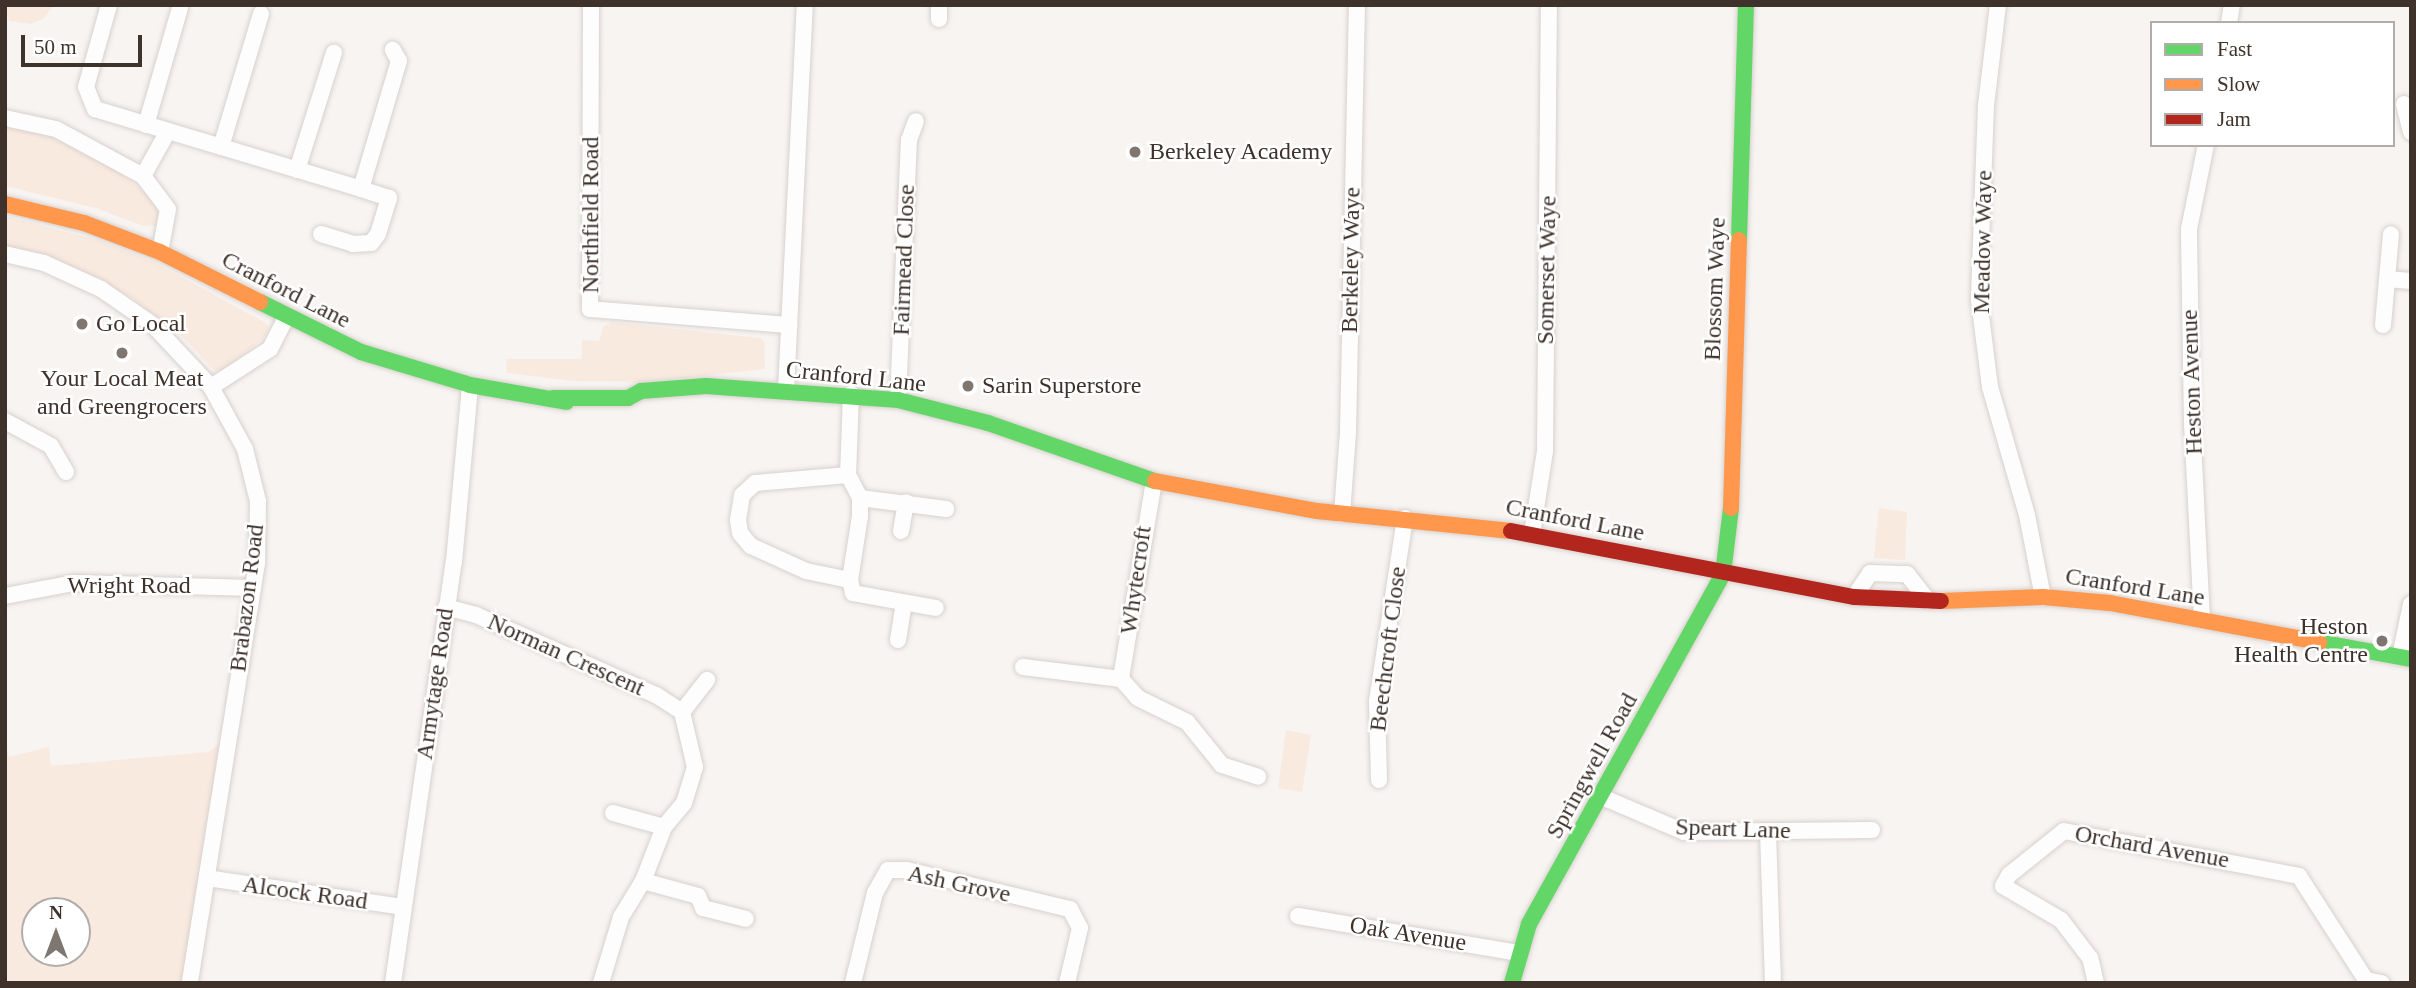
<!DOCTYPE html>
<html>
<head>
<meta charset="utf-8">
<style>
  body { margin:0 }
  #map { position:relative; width:2416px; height:988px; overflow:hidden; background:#f7f4f2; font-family:"Times New Roman",serif }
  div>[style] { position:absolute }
  .green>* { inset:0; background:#f9eae0 }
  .roads { filter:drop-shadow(0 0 2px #d8d1cd) drop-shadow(0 0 2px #d8d1cd) }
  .street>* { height:16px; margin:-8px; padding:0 8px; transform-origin:8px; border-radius:8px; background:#fefdfd }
  .fast>* { height:16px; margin:-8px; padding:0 8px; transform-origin:8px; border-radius:8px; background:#63d668 }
  .slow>* { height:16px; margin:-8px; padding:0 8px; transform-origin:8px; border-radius:8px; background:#ff974d }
  .jam>* { height:16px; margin:-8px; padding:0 8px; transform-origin:8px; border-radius:8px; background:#b3261e }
  .dots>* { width:19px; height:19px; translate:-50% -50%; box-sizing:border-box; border:4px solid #fff; border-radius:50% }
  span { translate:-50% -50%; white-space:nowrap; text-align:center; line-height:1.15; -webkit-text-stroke:5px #fff; paint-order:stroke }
  .poi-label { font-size:24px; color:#3e322a }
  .left { translate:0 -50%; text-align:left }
  .right { translate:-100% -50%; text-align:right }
  .street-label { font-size:24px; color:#3e322a }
  .frame { position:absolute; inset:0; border:7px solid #3e322a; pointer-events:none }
  .legend { position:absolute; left:2150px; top:21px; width:245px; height:126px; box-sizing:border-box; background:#fff; border:2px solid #b2adaa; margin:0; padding:9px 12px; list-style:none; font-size:21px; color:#3e322a }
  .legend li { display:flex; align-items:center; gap:14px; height:35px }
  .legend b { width:35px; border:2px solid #b2adaa }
  .north { position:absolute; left:21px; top:897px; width:70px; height:70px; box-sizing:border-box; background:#fff; border:2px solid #b2adaa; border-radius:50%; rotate:0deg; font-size:19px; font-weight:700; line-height:28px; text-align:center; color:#3e322a }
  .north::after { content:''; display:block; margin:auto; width:24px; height:32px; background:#7f7670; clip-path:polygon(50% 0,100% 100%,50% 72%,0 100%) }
  .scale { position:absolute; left:21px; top:35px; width:121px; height:32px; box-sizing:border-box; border:4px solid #3e322a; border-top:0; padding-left:9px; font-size:21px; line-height:24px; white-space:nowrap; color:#3e322a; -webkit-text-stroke:5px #fff; paint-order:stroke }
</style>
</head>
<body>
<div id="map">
  <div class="green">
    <i style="clip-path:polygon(5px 5px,54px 5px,43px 19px,31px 24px,9px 21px)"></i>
    <i style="clip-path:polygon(5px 125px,67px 141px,110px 164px,157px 202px,161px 225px,143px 226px,96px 208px,5px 186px)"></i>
    <i style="clip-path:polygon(5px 216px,97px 240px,156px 263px,264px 322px,269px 327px,265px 337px,225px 369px,215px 371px,187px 341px,131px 297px,45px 255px,5px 246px)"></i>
    <i style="clip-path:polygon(611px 322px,760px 338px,764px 342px,765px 369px,644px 382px,574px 381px,507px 373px,506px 359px,582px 359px,582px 340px,599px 341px,603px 327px)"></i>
    <i style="clip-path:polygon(1879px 508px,1907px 512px,1905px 560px,1874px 558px)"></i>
    <i style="clip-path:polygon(1286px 730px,1311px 735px,1302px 792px,1278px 788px)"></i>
    <i style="clip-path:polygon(evenodd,5px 742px,9px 757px,49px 747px,51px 766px,208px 752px,220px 743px,183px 983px,5px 983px,5px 742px,35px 911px,77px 911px,77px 953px,35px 953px,35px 911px)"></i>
  </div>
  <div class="roads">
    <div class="street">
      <i style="left:109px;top:5px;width:85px;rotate:105.7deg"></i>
      <i style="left:86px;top:87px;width:24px;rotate:68deg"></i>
      <i style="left:95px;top:109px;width:278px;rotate:16.7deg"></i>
      <i style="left:361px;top:189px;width:134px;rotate:-73.5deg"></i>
      <i style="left:399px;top:61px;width:13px;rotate:-119deg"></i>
      <i style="left:591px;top:5px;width:304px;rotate:90.2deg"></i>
      <i style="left:590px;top:309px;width:200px;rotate:4.6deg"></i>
      <i style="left:1998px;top:5px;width:101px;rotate:96.8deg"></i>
      <i style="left:1986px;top:105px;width:195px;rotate:92.1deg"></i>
      <i style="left:1979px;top:300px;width:88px;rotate:82.8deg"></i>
      <i style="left:1990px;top:387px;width:133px;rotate:73.9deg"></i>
      <i style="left:2027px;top:515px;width:84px;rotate:79deg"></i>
      <i style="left:939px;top:19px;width:14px;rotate:-90deg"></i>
      <i style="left:2229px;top:23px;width:18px;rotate:-81deg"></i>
      <i style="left:2404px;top:104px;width:29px;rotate:76deg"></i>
      <i style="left:5px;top:118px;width:52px;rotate:12.2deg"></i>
      <i style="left:56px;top:129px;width:99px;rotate:28.4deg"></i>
      <i style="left:143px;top:176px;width:41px;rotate:52.9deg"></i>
      <i style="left:168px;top:209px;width:44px;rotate:100.5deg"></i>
      <i style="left:146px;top:125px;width:122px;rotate:-73.8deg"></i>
      <i style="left:221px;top:147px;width:139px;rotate:-73.3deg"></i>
      <i style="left:297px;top:170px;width:123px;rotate:-72.5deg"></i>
      <i style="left:143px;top:176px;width:51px;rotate:-60.9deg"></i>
      <i style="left:321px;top:234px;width:34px;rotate:17deg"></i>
      <i style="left:353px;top:244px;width:18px;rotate:-3deg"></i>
      <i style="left:371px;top:243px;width:11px;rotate:-52deg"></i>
      <i style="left:378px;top:234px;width:38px;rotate:-73deg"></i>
      <i style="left:389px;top:198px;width:29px;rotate:-162deg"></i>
      <i style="left:5px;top:254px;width:40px;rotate:13deg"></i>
      <i style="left:44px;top:263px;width:63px;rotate:24.5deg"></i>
      <i style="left:101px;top:289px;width:63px;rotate:34.7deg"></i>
      <i style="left:153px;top:325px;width:85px;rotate:46.9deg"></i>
      <i style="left:211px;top:387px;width:71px;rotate:61.3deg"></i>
      <i style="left:245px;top:449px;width:54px;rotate:76deg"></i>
      <i style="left:258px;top:501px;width:62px;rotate:90.9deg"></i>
      <i style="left:257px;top:563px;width:425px;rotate:99.1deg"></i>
      <i style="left:2387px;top:279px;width:24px;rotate:5deg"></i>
      <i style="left:2383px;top:325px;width:91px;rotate:-85deg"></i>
      <i style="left:211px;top:387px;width:70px;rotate:-32.8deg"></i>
      <i style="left:270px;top:349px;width:35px;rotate:-63deg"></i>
      <i style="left:786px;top:390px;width:385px;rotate:-87.2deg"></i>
      <i style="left:851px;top:394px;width:81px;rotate:92.1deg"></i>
      <i style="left:848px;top:475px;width:26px;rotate:62deg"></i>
      <i style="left:860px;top:498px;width:18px;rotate:90deg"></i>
      <i style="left:860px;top:516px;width:65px;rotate:98.9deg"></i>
      <i style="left:850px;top:580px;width:13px;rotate:77deg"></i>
      <i style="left:853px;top:593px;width:84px;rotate:10.2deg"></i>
      <i style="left:898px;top:400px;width:260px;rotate:-87.6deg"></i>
      <i style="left:909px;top:140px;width:20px;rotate:-70deg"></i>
      <i style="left:5px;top:421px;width:52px;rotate:28.5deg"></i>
      <i style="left:51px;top:446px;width:30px;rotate:60deg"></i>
      <i style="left:848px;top:475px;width:93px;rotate:175.1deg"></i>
      <i style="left:755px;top:483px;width:18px;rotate:137deg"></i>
      <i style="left:742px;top:495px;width:25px;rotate:99deg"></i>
      <i style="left:738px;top:520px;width:13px;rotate:81deg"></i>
      <i style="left:740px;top:533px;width:17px;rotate:50deg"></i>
      <i style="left:751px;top:546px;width:60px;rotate:24.4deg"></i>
      <i style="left:806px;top:571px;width:45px;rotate:11.6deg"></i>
      <i style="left:1154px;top:481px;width:201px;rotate:99.5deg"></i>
      <i style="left:1121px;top:679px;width:25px;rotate:48deg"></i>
      <i style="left:1138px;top:698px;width:55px;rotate:26.1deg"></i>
      <i style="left:1187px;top:722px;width:55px;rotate:50.9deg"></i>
      <i style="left:1222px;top:765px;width:38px;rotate:18deg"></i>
      <i style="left:860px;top:498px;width:87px;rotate:7.3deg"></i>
      <i style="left:1342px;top:514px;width:82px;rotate:-85.8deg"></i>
      <i style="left:1348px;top:432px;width:427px;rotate:-88.8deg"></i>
      <i style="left:901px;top:531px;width:29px;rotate:-80deg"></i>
      <i style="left:1532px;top:534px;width:84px;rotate:-81.1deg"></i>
      <i style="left:1545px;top:451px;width:446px;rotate:-89.5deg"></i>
      <i style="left:5px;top:596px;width:70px;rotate:-10.7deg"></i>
      <i style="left:74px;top:583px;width:179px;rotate:1.6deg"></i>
      <i style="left:1854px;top:597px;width:29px;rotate:-56deg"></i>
      <i style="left:1870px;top:573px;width:37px;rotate:2deg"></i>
      <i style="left:1907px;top:574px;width:34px;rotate:52deg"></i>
      <i style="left:446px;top:607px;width:31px;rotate:15deg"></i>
      <i style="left:476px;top:615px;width:197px;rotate:24deg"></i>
      <i style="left:656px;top:695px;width:31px;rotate:33deg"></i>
      <i style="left:682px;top:712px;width:57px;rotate:76.7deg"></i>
      <i style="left:695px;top:767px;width:38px;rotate:107deg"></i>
      <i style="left:684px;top:803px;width:31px;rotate:130deg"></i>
      <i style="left:664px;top:827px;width:58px;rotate:111.3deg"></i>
      <i style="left:643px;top:881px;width:42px;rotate:121.4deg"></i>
      <i style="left:621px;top:917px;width:69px;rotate:106.9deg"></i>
      <i style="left:2202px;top:620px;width:195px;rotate:-92.9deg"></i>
      <i style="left:2192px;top:425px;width:196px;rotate:-90.9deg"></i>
      <i style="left:2189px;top:229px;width:86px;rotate:-78.6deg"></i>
      <i style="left:898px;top:640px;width:38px;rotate:-81deg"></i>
      <i style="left:2400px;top:657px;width:54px;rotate:-78.3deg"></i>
      <i style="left:1023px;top:667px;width:99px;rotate:7deg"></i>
      <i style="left:682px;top:712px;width:41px;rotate:-52deg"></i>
      <i style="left:1379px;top:780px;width:79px;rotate:-91.5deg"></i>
      <i style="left:1377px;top:701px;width:185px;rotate:-81.3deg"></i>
      <i style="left:1602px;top:797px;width:89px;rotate:23.1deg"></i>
      <i style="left:1684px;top:832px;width:188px;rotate:-0.6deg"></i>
      <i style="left:613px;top:813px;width:53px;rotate:15.4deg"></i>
      <i style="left:1768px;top:832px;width:151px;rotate:88.1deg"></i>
      <i style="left:207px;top:878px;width:198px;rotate:8.4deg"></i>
      <i style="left:643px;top:881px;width:57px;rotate:15.3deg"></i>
      <i style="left:698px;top:896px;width:13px;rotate:67deg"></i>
      <i style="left:703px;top:908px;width:44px;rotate:14.3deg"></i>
      <i style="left:1298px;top:916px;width:223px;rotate:9.5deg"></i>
      <i style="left:393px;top:983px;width:425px;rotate:-81.8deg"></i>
      <i style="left:454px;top:562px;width:178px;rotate:-84.8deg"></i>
      <i style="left:853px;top:983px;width:93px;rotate:-76.3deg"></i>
      <i style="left:875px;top:893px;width:26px;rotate:-61deg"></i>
      <i style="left:888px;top:870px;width:19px"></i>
      <i style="left:907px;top:870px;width:168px;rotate:13.5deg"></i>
      <i style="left:1070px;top:909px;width:21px;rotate:62deg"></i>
      <i style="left:1080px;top:928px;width:57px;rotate:103.3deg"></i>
      <i style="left:2096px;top:983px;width:26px;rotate:-103deg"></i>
      <i style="left:2090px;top:958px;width:48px;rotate:-127.3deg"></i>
      <i style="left:2061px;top:920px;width:67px;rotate:-149.6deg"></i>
      <i style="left:2003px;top:886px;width:13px;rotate:-61deg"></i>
      <i style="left:2009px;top:875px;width:70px;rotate:-38.7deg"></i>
      <i style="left:2064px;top:831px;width:239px;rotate:10.8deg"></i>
      <i style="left:2299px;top:876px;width:124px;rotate:57.2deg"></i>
      <i style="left:2366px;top:980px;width:16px;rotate:11deg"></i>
    </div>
    <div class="fast">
      <i style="left:1739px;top:240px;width:235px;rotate:-88.3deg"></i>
      <i style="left:260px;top:302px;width:113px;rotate:26.3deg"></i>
      <i style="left:361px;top:352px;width:114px;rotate:16.8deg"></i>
      <i style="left:470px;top:385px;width:98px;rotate:9.9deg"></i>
      <i style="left:553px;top:398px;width:75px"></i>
      <i style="left:628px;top:398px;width:15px;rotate:-28deg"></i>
      <i style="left:641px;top:391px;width:65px;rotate:-4.4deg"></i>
      <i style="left:706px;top:386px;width:193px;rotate:4.2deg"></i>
      <i style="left:898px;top:400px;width:93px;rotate:14.3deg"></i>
      <i style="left:988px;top:423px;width:177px;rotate:19.2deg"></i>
      <i style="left:2319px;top:642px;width:94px;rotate:10.5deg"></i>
      <i style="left:1512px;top:983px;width:61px;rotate:-73.9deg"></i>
      <i style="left:1529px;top:924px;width:400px;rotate:-61deg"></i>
      <i style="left:1723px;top:574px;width:66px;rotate:-83.1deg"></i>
    </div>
    <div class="slow">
      <i style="left:5px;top:204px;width:81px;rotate:13.5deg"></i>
      <i style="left:84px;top:223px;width:81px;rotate:20.9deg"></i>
      <i style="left:160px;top:252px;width:112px;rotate:26.6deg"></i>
      <i style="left:1155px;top:481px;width:165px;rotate:10.5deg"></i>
      <i style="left:1317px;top:511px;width:195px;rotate:5.9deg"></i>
      <i style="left:1731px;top:508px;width:268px;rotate:-88.3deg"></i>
      <i style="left:1941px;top:601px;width:102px;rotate:-2.2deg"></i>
      <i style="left:2043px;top:597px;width:67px;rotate:5.1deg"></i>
      <i style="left:2110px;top:603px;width:213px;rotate:10.6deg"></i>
    </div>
    <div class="jam">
      <i style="left:1511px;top:531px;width:349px;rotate:10.9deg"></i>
      <i style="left:1854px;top:597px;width:87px;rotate:2.6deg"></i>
    </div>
  </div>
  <div class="dots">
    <i style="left:1135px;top:152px;background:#7f7670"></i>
    <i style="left:82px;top:324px;background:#7f7670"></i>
    <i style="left:122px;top:353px;background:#7f7670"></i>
    <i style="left:968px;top:386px;background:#7f7670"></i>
    <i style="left:2382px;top:641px;background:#7f7670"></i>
  </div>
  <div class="poi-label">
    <span class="left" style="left:1149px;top:152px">Berkeley Academy</span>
    <span class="left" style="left:96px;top:324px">Go Local</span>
    <span style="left:122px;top:393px">Your Local Meat<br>and Greengrocers</span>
    <span class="left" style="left:982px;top:386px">Sarin Superstore</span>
    <span class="right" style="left:2368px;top:641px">Heston<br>Health Centre</span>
  </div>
  <div class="street-label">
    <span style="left:591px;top:215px;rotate:-90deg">Northfield Road</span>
    <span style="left:1983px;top:242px;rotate:-89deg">Meadow Waye</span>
    <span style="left:904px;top:260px;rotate:-88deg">Fairmead Close</span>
    <span style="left:1351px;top:260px;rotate:-89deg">Berkeley Waye</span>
    <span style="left:1547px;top:270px;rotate:-89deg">Somerset Waye</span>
    <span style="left:1715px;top:289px;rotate:-88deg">Blossom Waye</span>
    <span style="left:286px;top:290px;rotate:27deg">Cranford Lane</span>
    <span style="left:856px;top:377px;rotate:6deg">Cranford Lane</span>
    <span style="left:2192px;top:382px;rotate:-92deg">Heston Avenue</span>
    <span style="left:1575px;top:520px;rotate:11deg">Cranford Lane</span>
    <span style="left:1136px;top:580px;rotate:-82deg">Whytecroft</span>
    <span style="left:129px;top:586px">Wright Road</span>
    <span style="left:2135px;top:587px;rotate:9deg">Cranford Lane</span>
    <span style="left:247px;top:598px;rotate:-83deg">Brabazon Road</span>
    <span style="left:1388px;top:649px;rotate:-83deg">Beechcroft Close</span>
    <span style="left:566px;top:655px;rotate:24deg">Norman Crescent</span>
    <span style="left:435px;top:684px;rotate:-82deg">Armytage Road</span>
    <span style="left:1592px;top:766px;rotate:-61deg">Springwell Road</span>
    <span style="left:1733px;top:829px;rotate:2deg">Speart Lane</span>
    <span style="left:2152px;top:847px;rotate:10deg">Orchard Avenue</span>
    <span style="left:959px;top:884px;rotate:12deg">Ash Grove</span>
    <span style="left:305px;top:893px;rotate:8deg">Alcock Road</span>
    <span style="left:1408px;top:934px;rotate:9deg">Oak Avenue</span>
  </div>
  <div class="frame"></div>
  <ul class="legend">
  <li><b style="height:9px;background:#63d668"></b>Fast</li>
  <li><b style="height:9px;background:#ff974d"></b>Slow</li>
  <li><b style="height:9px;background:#b3261e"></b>Jam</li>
  </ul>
  <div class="north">N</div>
  <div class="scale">50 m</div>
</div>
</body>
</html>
